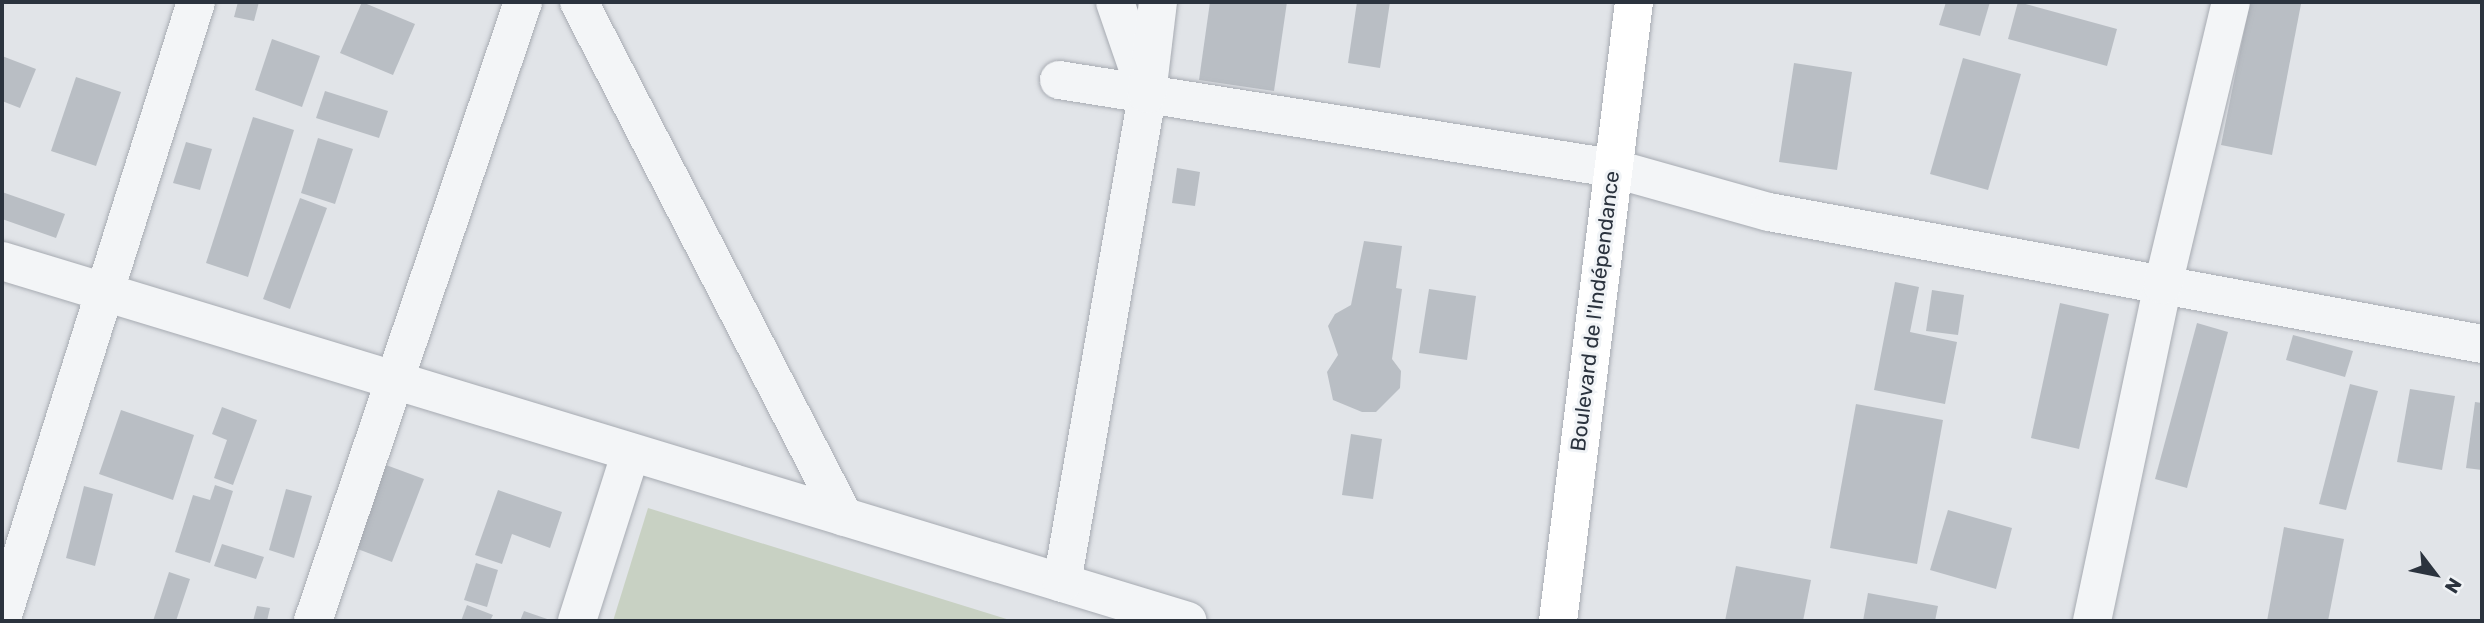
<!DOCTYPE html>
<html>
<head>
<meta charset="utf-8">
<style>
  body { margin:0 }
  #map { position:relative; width:2484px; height:623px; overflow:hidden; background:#e1e4e8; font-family:Rubik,sans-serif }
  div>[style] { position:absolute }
  .green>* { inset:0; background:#c8d1c3 }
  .building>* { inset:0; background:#b9bec4 }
  .roads { filter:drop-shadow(0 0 2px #a7abb2) drop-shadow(0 0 2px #a7abb2) }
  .minor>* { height:38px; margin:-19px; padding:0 19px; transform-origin:19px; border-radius:19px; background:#f3f5f7 }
  .highway>* { height:38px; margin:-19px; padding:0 19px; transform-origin:19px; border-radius:19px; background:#fff }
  span { translate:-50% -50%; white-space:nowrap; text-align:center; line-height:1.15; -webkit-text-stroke:6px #f0f3f6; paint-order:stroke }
  .street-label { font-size:21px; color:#2b333e }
  .frame { position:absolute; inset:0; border:4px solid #2b333e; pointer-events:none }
  .north { position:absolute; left:2400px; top:539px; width:70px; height:70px; -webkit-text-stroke:5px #f0f3f6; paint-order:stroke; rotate:122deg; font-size:19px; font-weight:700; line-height:28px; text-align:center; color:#2b333e }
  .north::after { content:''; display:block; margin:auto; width:24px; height:32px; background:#2b333e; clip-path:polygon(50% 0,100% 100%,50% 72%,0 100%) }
</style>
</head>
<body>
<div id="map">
  <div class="green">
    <i style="clip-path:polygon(648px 508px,1013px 621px,613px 621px)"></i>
  </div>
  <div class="building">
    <i style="clip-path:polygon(238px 2px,259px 2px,254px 21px,234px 17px)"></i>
    <i style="clip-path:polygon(362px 2px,415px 24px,393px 75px,340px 53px)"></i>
    <i style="clip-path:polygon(1210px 2px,1287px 2px,1274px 91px,1199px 80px)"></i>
    <i style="clip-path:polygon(1357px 2px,1390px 2px,1380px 68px,1348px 63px)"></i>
    <i style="clip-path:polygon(1946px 2px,1990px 2px,1980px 36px,1939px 25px)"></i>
    <i style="clip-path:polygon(2018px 2px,2117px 29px,2107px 66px,2008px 39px)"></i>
    <i style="clip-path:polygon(2250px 2px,2301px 4px,2272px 155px,2221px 145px)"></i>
    <i style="clip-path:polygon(272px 39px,320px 56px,302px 107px,255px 90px)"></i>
    <i style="clip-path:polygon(2px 56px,36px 69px,20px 108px,2px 101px)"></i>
    <i style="clip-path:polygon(1963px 58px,2021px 74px,1988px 190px,1930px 174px)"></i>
    <i style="clip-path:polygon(1794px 63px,1852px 72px,1837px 170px,1779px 162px)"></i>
    <i style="clip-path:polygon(76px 77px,121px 92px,96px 166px,51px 151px)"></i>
    <i style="clip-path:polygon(325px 91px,388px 111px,379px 138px,316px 118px)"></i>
    <i style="clip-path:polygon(253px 117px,294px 130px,248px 277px,206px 263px)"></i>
    <i style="clip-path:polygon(318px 138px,353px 149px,335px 204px,301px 193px)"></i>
    <i style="clip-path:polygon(186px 142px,212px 149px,200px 190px,173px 183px)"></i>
    <i style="clip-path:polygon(1177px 168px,1200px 172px,1195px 206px,1172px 203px)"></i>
    <i style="clip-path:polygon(2px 192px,65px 214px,56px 238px,2px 219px)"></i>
    <i style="clip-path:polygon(300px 198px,327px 208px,290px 309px,263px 299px)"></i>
    <i style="clip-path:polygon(1364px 241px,1402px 246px,1396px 288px,1402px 289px,1392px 359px,1401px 371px,1400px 388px,1376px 412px,1362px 412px,1333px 400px,1327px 372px,1338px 355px,1328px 326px,1335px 314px,1351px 305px)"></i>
    <i style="clip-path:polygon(1895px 282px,1919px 287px,1910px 332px,1957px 342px,1945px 404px,1874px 390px)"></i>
    <i style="clip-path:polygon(1429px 289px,1476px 296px,1467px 360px,1419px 353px)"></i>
    <i style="clip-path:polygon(1932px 290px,1964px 295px,1958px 335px,1926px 331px)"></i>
    <i style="clip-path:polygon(2060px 303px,2109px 314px,2079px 449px,2031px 438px)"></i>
    <i style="clip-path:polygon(2197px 323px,2228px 332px,2187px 488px,2155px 479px)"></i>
    <i style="clip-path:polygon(2293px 335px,2353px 351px,2345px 377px,2286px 360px)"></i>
    <i style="clip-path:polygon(2350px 384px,2378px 391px,2346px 510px,2319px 504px)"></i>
    <i style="clip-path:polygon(2410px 389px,2455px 396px,2442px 470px,2397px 462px)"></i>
    <i style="clip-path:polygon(2475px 402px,2482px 403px,2482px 470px,2466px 468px)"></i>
    <i style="clip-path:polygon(1856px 404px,1943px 420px,1917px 564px,1830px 548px)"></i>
    <i style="clip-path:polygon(222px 407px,257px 420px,233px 485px,214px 478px,227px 440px,212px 434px)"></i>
    <i style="clip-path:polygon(121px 410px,194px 435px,173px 500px,99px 474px)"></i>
    <i style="clip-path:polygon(1351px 434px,1382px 439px,1373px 499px,1342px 495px)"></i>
    <i style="clip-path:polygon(386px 465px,424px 479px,392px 562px,355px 548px)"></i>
    <i style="clip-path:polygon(215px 485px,233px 491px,210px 563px,175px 552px,193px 495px,210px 500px)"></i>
    <i style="clip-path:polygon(84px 486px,113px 494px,95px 566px,66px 558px)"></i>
    <i style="clip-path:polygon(286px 489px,312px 496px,294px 558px,269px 550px)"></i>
    <i style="clip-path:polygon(498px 490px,562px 512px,550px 548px,512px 534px,502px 564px,475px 555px)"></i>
    <i style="clip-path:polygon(1948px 510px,2012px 528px,1996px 589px,1930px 570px)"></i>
    <i style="clip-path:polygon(2284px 527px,2344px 539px,2328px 621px,2267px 621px)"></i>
    <i style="clip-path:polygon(222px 544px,264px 557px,256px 579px,214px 566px)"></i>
    <i style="clip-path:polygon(476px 563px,498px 570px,487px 607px,464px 600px)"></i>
    <i style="clip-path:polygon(1736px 566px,1811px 580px,1803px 621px,1725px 621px)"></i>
    <i style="clip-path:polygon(169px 572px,190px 579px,176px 621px,153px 621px)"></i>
    <i style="clip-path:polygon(1868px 593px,1938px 606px,1935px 621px,1863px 621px)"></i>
    <i style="clip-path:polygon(467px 605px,493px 615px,490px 621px,461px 621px)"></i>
    <i style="clip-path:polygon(257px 606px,270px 608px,267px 621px,253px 621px)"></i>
    <i style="clip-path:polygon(524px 611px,553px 621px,520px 621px)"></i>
  </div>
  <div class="roads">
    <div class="minor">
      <i style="left:579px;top:2px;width:579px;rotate:62.77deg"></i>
      <i style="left:1115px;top:2px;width:89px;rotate:71deg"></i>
      <i style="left:1059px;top:80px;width:560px;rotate:9.04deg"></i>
      <i style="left:1612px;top:168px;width:163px;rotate:15.7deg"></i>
      <i style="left:1769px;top:212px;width:725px;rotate:10.49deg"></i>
      <i style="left:2px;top:261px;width:1239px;rotate:16.89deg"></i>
      <i style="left:1062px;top:583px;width:496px;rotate:-80.1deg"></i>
      <i style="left:1147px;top:94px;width:93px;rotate:-83.2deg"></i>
      <i style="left:2px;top:618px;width:646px;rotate:-72.52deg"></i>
      <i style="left:313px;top:621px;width:654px;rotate:-71.26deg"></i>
      <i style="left:577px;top:621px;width:177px;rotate:-72.3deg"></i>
      <i style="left:2092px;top:621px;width:343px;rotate:-78.1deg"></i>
      <i style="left:2163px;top:285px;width:291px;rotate:-76.5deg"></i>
    </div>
    <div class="highway">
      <i style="left:1558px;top:621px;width:624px;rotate:-83deg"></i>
    </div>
  </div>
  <div class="street-label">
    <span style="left:1595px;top:311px;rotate:-83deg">Boulevard de l'Indépendance</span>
  </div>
  <div class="frame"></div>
  <div class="north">N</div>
</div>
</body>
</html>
